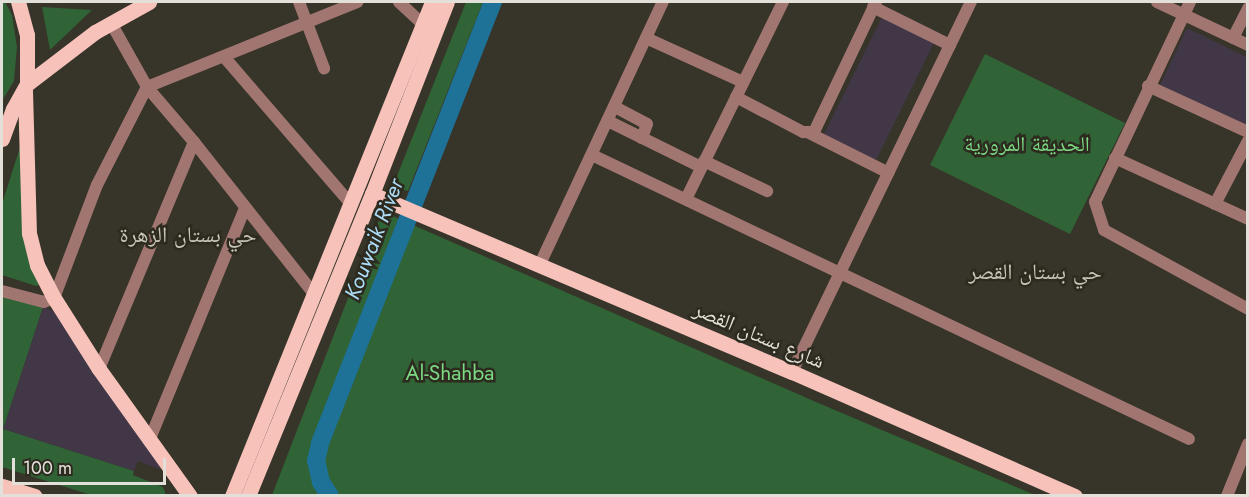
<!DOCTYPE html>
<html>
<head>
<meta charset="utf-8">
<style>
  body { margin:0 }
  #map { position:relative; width:1249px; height:497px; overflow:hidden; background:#373429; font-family:Jost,"Noto Naskh Arabic",sans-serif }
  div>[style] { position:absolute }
  .education>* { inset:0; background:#413747 }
  .green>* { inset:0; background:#306335 }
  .river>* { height:18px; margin:-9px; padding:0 9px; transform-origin:9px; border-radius:9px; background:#1e7298 }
  .minor>* { height:12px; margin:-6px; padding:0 6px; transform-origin:6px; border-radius:6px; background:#a17670 }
  .major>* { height:15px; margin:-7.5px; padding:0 7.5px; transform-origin:7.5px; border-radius:7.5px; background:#f7c2ba }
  span { translate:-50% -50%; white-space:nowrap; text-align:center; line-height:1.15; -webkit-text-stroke:5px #2d2a1f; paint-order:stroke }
  .park-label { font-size:21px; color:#7bda83 }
  .street-label { font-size:21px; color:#e2e0d9 }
  .neighbourhood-label { font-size:22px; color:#c9c6b8 }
  .water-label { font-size:22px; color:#acdbf5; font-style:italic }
  .frame { position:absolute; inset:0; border:3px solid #e2e0d9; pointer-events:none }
  .scale { position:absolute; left:12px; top:458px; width:154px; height:27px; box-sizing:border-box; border:3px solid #e2e0d9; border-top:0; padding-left:8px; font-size:18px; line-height:21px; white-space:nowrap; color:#e2e0d9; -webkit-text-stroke:4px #2d2a1f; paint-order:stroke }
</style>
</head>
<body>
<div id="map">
  <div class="education">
    <i style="clip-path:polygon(882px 17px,934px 43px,876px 160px,824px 134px)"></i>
    <i style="clip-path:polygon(1187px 28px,1247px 57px,1247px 126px,1160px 85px)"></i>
    <i style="clip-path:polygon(43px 307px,56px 312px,162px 466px,159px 469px,138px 461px,134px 471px,3px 429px)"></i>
  </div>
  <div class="green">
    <i style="clip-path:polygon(2px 2px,5px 2px,12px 15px,17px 47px,14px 81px,2px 101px)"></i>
    <i style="clip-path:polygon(466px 2px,483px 2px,408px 191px,400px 189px,395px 181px)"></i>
    <i style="clip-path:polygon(42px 7px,92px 10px,50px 50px)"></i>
    <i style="clip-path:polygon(985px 54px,1125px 123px,1070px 234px,930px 165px)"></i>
    <i style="clip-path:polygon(21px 144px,23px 203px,46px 282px,36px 286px,2px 275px,2px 204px)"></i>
    <i style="clip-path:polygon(388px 214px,816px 402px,1035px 495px,272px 495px,377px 223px)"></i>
    <i style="clip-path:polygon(2px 293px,43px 307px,3px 429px,134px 471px,133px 475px,163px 487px,166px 495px,91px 495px,2px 467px)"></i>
  </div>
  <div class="river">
    <i style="left:330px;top:496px;width:17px;rotate:-123deg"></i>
    <i style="left:321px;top:482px;width:22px;rotate:-103deg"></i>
    <i style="left:316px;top:461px;width:18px;rotate:-77deg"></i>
    <i style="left:320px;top:443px;width:474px;rotate:-68.6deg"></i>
  </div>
  <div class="minor">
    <i style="left:299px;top:2px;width:71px;rotate:69.3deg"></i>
    <i style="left:399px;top:2px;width:34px;rotate:43deg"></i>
    <i style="left:1157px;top:2px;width:101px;rotate:25.3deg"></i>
    <i style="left:1190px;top:2px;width:221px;rotate:115.4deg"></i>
    <i style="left:1095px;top:202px;width:29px;rotate:72deg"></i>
    <i style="left:1104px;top:230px;width:164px;rotate:28.7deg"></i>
    <i style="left:873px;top:7px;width:86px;rotate:26.3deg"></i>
    <i style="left:111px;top:23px;width:73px;rotate:60.6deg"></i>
    <i style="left:147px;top:87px;width:72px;rotate:49.5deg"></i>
    <i style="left:194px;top:142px;width:194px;rotate:51.7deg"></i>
    <i style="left:646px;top:38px;width:107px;rotate:24.4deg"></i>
    <i style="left:1233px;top:38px;width:34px;rotate:-63deg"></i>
    <i style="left:225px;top:58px;width:193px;rotate:49.2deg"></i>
    <i style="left:1148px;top:86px;width:110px;rotate:24.7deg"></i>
    <i style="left:736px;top:97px;width:76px;rotate:27.6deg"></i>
    <i style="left:803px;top:132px;width:11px"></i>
    <i style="left:814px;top:132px;width:144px;rotate:-64.5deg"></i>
    <i style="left:615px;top:107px;width:36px;rotate:28deg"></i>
    <i style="left:647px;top:124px;width:15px;rotate:110deg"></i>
    <i style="left:608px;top:121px;width:104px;rotate:26.3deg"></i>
    <i style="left:809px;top:133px;width:89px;rotate:26.6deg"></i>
    <i style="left:592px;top:155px;width:661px;rotate:25.44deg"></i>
    <i style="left:1115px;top:158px;width:146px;rotate:24.6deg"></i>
    <i style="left:704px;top:161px;width:70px;rotate:25.5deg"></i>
    <i style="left:686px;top:199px;width:220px;rotate:-63.8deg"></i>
    <i style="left:1215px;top:204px;width:71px;rotate:-62.4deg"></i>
    <i style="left:540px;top:264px;width:289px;rotate:-64.9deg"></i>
    <i style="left:2px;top:291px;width:43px;rotate:14.7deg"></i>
    <i style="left:44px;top:302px;width:11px;rotate:-22deg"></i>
    <i style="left:54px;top:298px;width:121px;rotate:-69.2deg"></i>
    <i style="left:97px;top:185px;width:110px;rotate:-63deg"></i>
    <i style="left:147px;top:87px;width:227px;rotate:-22deg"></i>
    <i style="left:99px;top:369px;width:246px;rotate:-67.3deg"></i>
    <i style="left:792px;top:372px;width:411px;rotate:-64.2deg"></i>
    <i style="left:149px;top:441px;width:252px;rotate:-67.6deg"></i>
    <i style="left:1227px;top:496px;width:56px;rotate:-68deg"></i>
  </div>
  <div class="major">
    <i style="left:27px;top:84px;width:86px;rotate:-37.4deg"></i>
    <i style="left:95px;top:32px;width:62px;rotate:-29.1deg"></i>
    <i style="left:25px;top:91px;width:142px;rotate:88.4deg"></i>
    <i style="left:29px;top:233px;width:33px;rotate:76deg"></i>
    <i style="left:37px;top:265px;width:37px;rotate:63deg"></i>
    <i style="left:54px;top:298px;width:84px;rotate:57.6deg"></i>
    <i style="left:99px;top:369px;width:156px;rotate:54.4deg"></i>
    <i style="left:2px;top:139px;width:32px;rotate:-70deg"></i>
    <i style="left:13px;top:109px;width:29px;rotate:-61deg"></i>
    <i style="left:27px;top:84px;width:49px;rotate:-90deg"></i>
    <i style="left:27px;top:35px;width:34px;rotate:-105deg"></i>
    <i style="left:372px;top:194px;width:456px;rotate:23deg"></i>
    <i style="left:792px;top:372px;width:309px;rotate:23.7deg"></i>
    <i style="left:2px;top:486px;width:34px;rotate:17deg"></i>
    <i style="left:232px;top:496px;width:533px;rotate:-67.96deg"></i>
    <i style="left:248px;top:496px;width:326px;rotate:-67.7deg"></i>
    <i style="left:372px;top:194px;width:206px;rotate:-68.7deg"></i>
  </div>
  <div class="park-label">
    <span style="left:1027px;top:144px">الحديقة المرورية</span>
    <span style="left:450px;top:373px">Al-Shahba</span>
  </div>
  <div class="street-label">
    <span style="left:759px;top:335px;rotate:23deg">شارع بستان القصر</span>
  </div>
  <div class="neighbourhood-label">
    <span style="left:188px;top:235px">حي بستان الزهرة</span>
    <span style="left:1035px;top:272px">حي بستان القصر</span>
  </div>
  <div class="water-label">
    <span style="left:374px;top:239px;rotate:-69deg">Kouwaik River</span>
  </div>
  <div class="frame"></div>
  <div class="scale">100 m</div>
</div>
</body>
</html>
